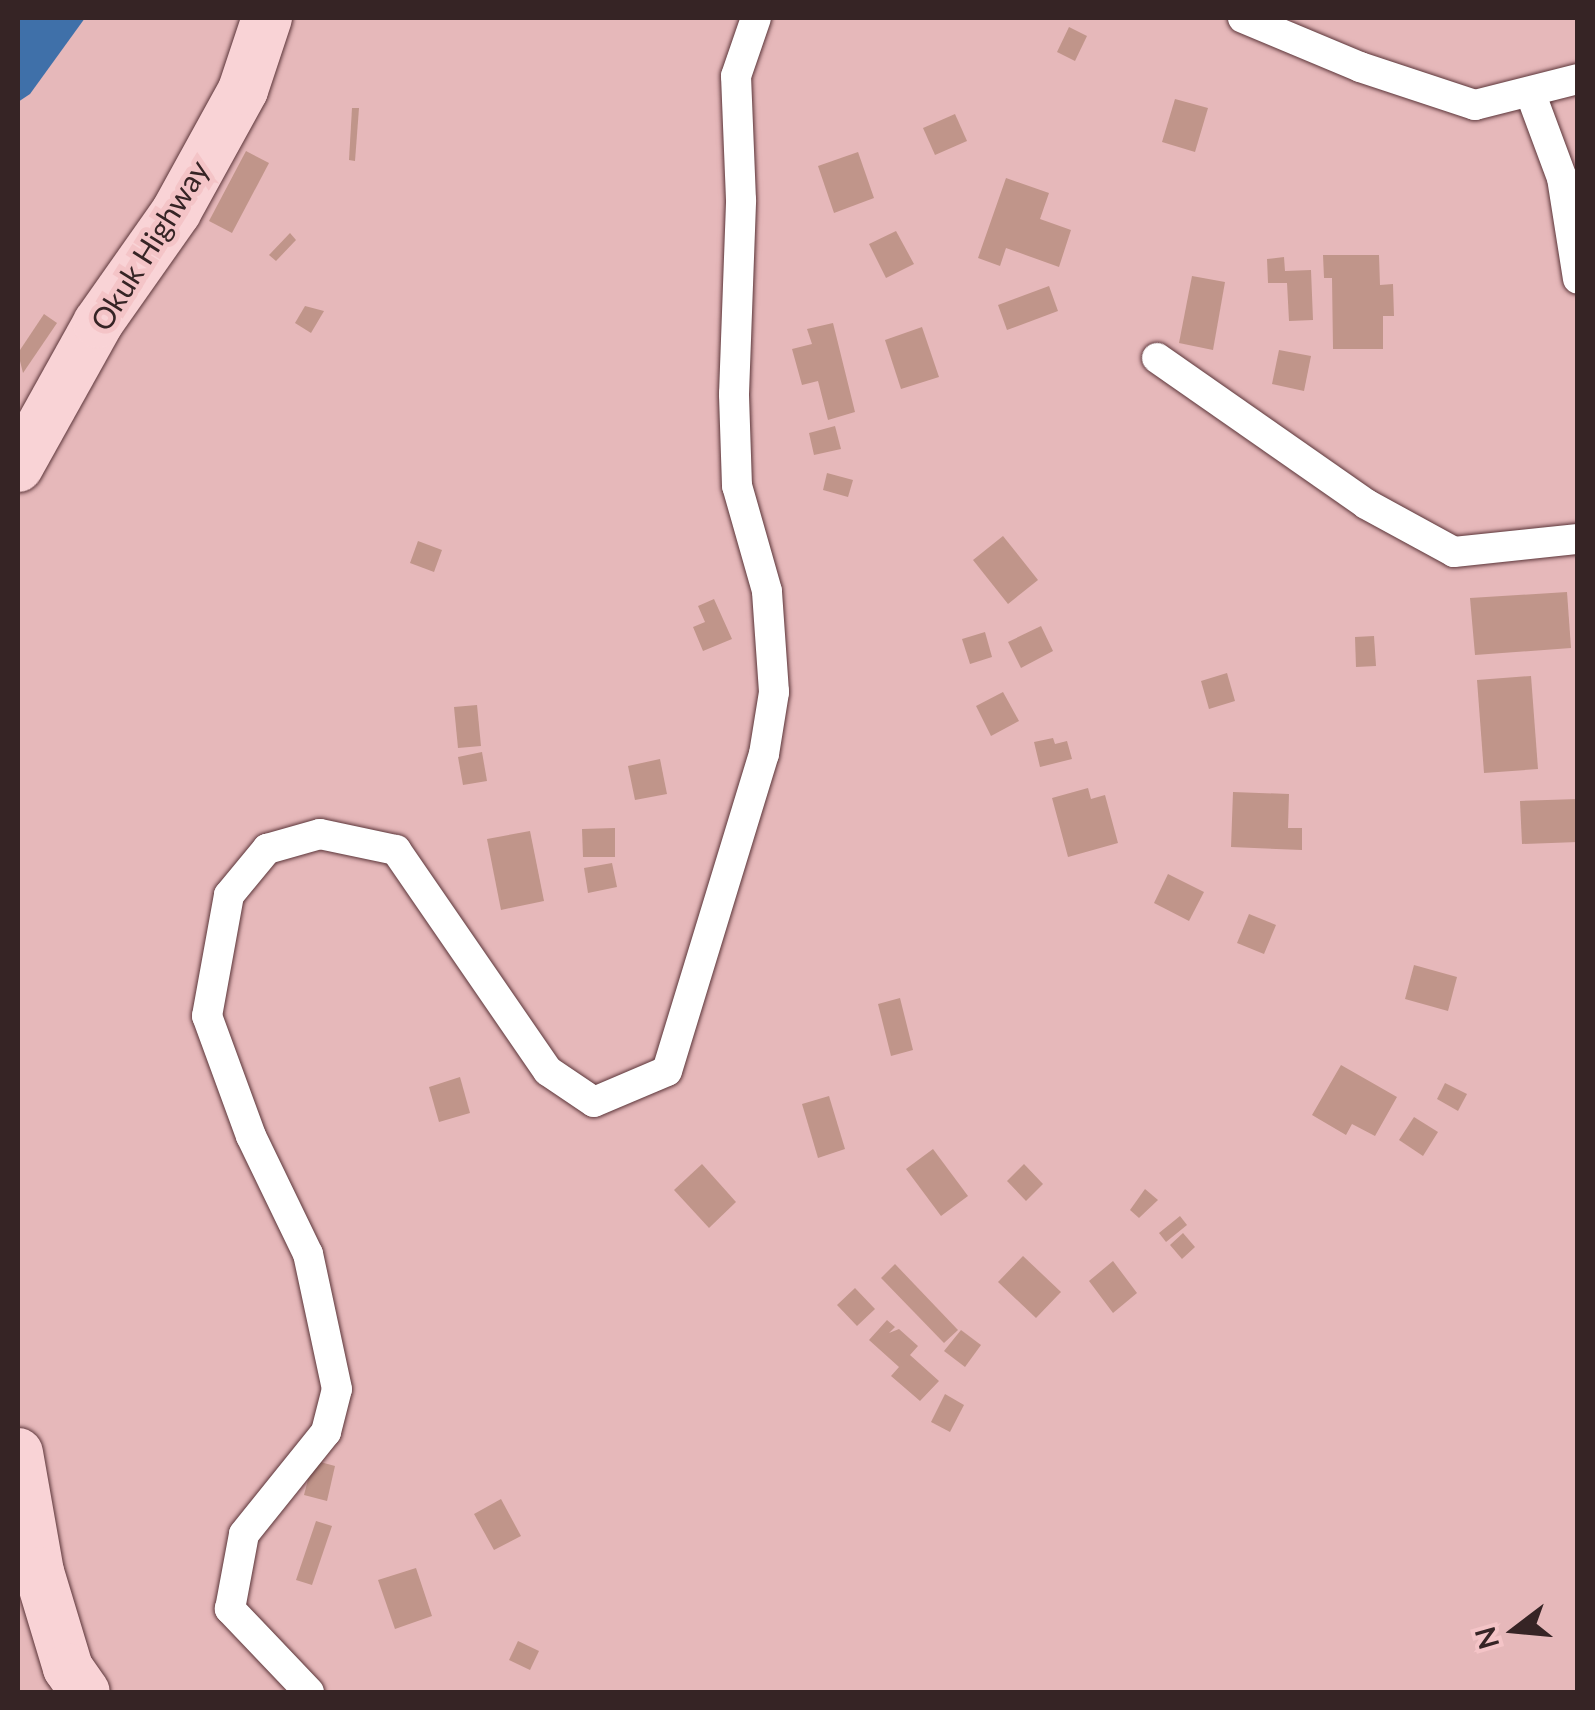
<!DOCTYPE html>
<html>
<head>
<meta charset="utf-8">
<style>
  body { margin:0 }
  #map { position:relative; width:1595px; height:1710px; overflow:hidden; background:#e6b8ba; font-family:Lato,sans-serif }
  div>[style] { position:absolute }
  .water>* { inset:0; background:#3f70a9 }
  .building>* { inset:0; background:#c0958a }
  .roads { filter:drop-shadow(0 0 2px #5b3539) drop-shadow(0 0 2px #5b3539) }
  .minor>* { height:30px; margin:-15px; padding:0 15px; transform-origin:15px; border-radius:15px; background:#fff }
  .primary>* { height:50px; margin:-25px; padding:0 25px; transform-origin:25px; border-radius:25px; background:#f9d3d6 }
  span { translate:-50% -50%; white-space:nowrap; text-align:center; line-height:1.15; -webkit-text-stroke:10px #f4c4c7; paint-order:stroke }
  .street-label { font-size:30px; color:#362425 }
  .frame { position:absolute; inset:0; border:20px solid #362425; pointer-events:none }
  .north { position:absolute; left:1465px; top:1580px; width:100px; height:100px; -webkit-text-stroke:8px #f4c4c7; paint-order:stroke; rotate:254deg; font-size:28px; font-weight:700; line-height:40px; text-align:center; color:#362425 }
  .north::after { content:''; display:block; margin:auto; width:35px; height:45px; background:#362425; clip-path:polygon(50% 0,100% 100%,50% 72%,0 100%) }
</style>
</head>
<body>
<div id="map">
  <div class="water">
    <i style="clip-path:polygon(18px 18px,85px 18px,30px 94px,18px 102px)"></i>
  </div>
  <div class="building">
    <i style="clip-path:polygon(1069px 27px,1087px 36px,1075px 61px,1057px 52px)"></i>
    <i style="clip-path:polygon(1175px 99px,1208px 108px,1195px 152px,1162px 142px)"></i>
    <i style="clip-path:polygon(352px 108px,359px 108px,355px 161px,349px 160px)"></i>
    <i style="clip-path:polygon(955px 114px,967px 141px,935px 155px,923px 128px)"></i>
    <i style="clip-path:polygon(246px 151px,269px 163px,232px 233px,209px 221px)"></i>
    <i style="clip-path:polygon(858px 152px,874px 198px,834px 213px,818px 166px)"></i>
    <i style="clip-path:polygon(1006px 178px,1049px 193px,1040px 219px,1071px 230px,1059px 267px,1006px 248px,1000px 266px,978px 258px)"></i>
    <i style="clip-path:polygon(896px 231px,914px 264px,886px 278px,869px 244px)"></i>
    <i style="clip-path:polygon(290px 233px,296px 240px,276px 261px,269px 255px)"></i>
    <i style="clip-path:polygon(1323px 255px,1379px 255px,1380px 285px,1393px 284px,1394px 316px,1383px 316px,1383px 349px,1333px 349px,1332px 278px,1324px 278px)"></i>
    <i style="clip-path:polygon(1284px 257px,1285px 271px,1311px 270px,1313px 320px,1289px 321px,1287px 283px,1268px 283px,1267px 259px)"></i>
    <i style="clip-path:polygon(1192px 276px,1225px 282px,1213px 350px,1179px 343px)"></i>
    <i style="clip-path:polygon(1049px 286px,1058px 311px,1007px 330px,998px 305px)"></i>
    <i style="clip-path:polygon(305px 306px,324px 311px,311px 333px,295px 323px)"></i>
    <i style="clip-path:polygon(44px 314px,57px 323px,23px 373px,18px 353px)"></i>
    <i style="clip-path:polygon(833px 323px,855px 412px,828px 420px,818px 381px,802px 385px,792px 349px,812px 344px,807px 329px)"></i>
    <i style="clip-path:polygon(922px 327px,939px 377px,901px 389px,885px 340px)"></i>
    <i style="clip-path:polygon(1279px 350px,1311px 356px,1304px 391px,1272px 384px)"></i>
    <i style="clip-path:polygon(835px 426px,841px 449px,814px 455px,809px 433px)"></i>
    <i style="clip-path:polygon(827px 473px,853px 480px,848px 497px,823px 490px)"></i>
    <i style="clip-path:polygon(1003px 536px,1038px 580px,1008px 604px,973px 560px)"></i>
    <i style="clip-path:polygon(418px 541px,442px 550px,434px 572px,410px 563px)"></i>
    <i style="clip-path:polygon(1567px 592px,1571px 648px,1475px 655px,1470px 598px)"></i>
    <i style="clip-path:polygon(714px 599px,732px 639px,703px 651px,693px 627px,705px 622px,698px 606px)"></i>
    <i style="clip-path:polygon(1041px 626px,1053px 651px,1021px 668px,1008px 642px)"></i>
    <i style="clip-path:polygon(985px 632px,992px 657px,970px 664px,962px 639px)"></i>
    <i style="clip-path:polygon(1374px 636px,1376px 666px,1356px 667px,1355px 637px)"></i>
    <i style="clip-path:polygon(1227px 673px,1235px 701px,1209px 709px,1201px 681px)"></i>
    <i style="clip-path:polygon(1531px 676px,1538px 769px,1484px 773px,1477px 680px)"></i>
    <i style="clip-path:polygon(1003px 692px,1019px 721px,991px 736px,976px 706px)"></i>
    <i style="clip-path:polygon(477px 705px,481px 746px,458px 748px,454px 707px)"></i>
    <i style="clip-path:polygon(1053px 738px,1055px 744px,1067px 741px,1072px 759px,1040px 767px,1034px 742px)"></i>
    <i style="clip-path:polygon(482px 752px,487px 781px,463px 785px,458px 757px)"></i>
    <i style="clip-path:polygon(660px 759px,667px 794px,635px 800px,628px 766px)"></i>
    <i style="clip-path:polygon(1088px 788px,1091px 799px,1105px 795px,1118px 843px,1068px 857px,1052px 798px)"></i>
    <i style="clip-path:polygon(1233px 792px,1289px 794px,1288px 828px,1302px 828px,1302px 850px,1231px 847px)"></i>
    <i style="clip-path:polygon(1578px 799px,1578px 842px,1522px 844px,1520px 801px)"></i>
    <i style="clip-path:polygon(615px 828px,615px 857px,583px 857px,582px 829px)"></i>
    <i style="clip-path:polygon(530px 831px,544px 901px,501px 910px,487px 839px)"></i>
    <i style="clip-path:polygon(612px 863px,617px 887px,588px 893px,584px 868px)"></i>
    <i style="clip-path:polygon(1168px 874px,1204px 892px,1189px 921px,1154px 903px)"></i>
    <i style="clip-path:polygon(1249px 914px,1276px 925px,1264px 954px,1237px 943px)"></i>
    <i style="clip-path:polygon(1414px 965px,1457px 977px,1448px 1011px,1405px 999px)"></i>
    <i style="clip-path:polygon(900px 998px,913px 1050px,891px 1056px,878px 1004px)"></i>
    <i style="clip-path:polygon(1341px 1065px,1397px 1097px,1375px 1136px,1352px 1124px,1346px 1135px,1312px 1115px)"></i>
    <i style="clip-path:polygon(460px 1077px,470px 1113px,439px 1122px,429px 1087px)"></i>
    <i style="clip-path:polygon(1445px 1083px,1467px 1094px,1458px 1111px,1437px 1099px)"></i>
    <i style="clip-path:polygon(829px 1096px,845px 1149px,818px 1158px,802px 1104px)"></i>
    <i style="clip-path:polygon(1414px 1117px,1438px 1132px,1423px 1156px,1399px 1140px)"></i>
    <i style="clip-path:polygon(933px 1149px,968px 1196px,941px 1216px,906px 1169px)"></i>
    <i style="clip-path:polygon(702px 1164px,736px 1202px,709px 1228px,674px 1190px)"></i>
    <i style="clip-path:polygon(1024px 1164px,1043px 1184px,1026px 1201px,1007px 1181px)"></i>
    <i style="clip-path:polygon(1145px 1189px,1158px 1200px,1139px 1218px,1130px 1210px)"></i>
    <i style="clip-path:polygon(1180px 1216px,1187px 1225px,1166px 1242px,1159px 1233px)"></i>
    <i style="clip-path:polygon(1183px 1233px,1195px 1247px,1182px 1259px,1170px 1245px)"></i>
    <i style="clip-path:polygon(1023px 1256px,1061px 1292px,1036px 1318px,998px 1282px)"></i>
    <i style="clip-path:polygon(1113px 1261px,1137px 1293px,1113px 1313px,1089px 1281px)"></i>
    <i style="clip-path:polygon(895px 1264px,958px 1330px,944px 1343px,881px 1278px)"></i>
    <i style="clip-path:polygon(855px 1288px,875px 1309px,857px 1326px,837px 1305px)"></i>
    <i style="clip-path:polygon(887px 1320px,895px 1327px,889px 1333px,899px 1329px,918px 1346px,910px 1355px,939px 1381px,920px 1401px,891px 1376px,899px 1367px,869px 1340px)"></i>
    <i style="clip-path:polygon(961px 1330px,981px 1345px,965px 1367px,944px 1351px)"></i>
    <i style="clip-path:polygon(945px 1394px,964px 1405px,950px 1432px,931px 1422px)"></i>
    <i style="clip-path:polygon(313px 1460px,335px 1466px,327px 1501px,304px 1495px)"></i>
    <i style="clip-path:polygon(501px 1499px,521px 1536px,494px 1550px,474px 1514px)"></i>
    <i style="clip-path:polygon(316px 1521px,332px 1526px,312px 1585px,296px 1580px)"></i>
    <i style="clip-path:polygon(416px 1568px,432px 1616px,395px 1629px,378px 1580px)"></i>
    <i style="clip-path:polygon(518px 1641px,539px 1651px,530px 1670px,509px 1660px)"></i>
  </div>
  <div class="roads">
    <div class="minor">
      <i style="left:1243px;top:18px;width:127px;rotate:22.7deg"></i>
      <i style="left:1360px;top:67px;width:121px;rotate:18.3deg"></i>
      <i style="left:1475px;top:105px;width:106px;rotate:-14.2deg"></i>
      <i style="left:1530px;top:92px;width:92px;rotate:69.6deg"></i>
      <i style="left:1562px;top:178px;width:102px;rotate:81deg"></i>
      <i style="left:1157px;top:358px;width:255px;rotate:34.9deg"></i>
      <i style="left:1366px;top:504px;width:100px;rotate:28.6deg"></i>
      <i style="left:1454px;top:552px;width:125px;rotate:-6deg"></i>
      <i style="left:309px;top:1692px;width:115px;rotate:-133.6deg"></i>
      <i style="left:230px;top:1609px;width:76px;rotate:-79.4deg"></i>
      <i style="left:244px;top:1534px;width:131px;rotate:-51.2deg"></i>
      <i style="left:326px;top:1432px;width:44px;rotate:-75.7deg"></i>
      <i style="left:337px;top:1389px;width:138px;rotate:-102.1deg"></i>
      <i style="left:308px;top:1254px;width:131px;rotate:-115.8deg"></i>
      <i style="left:251px;top:1136px;width:128px;rotate:-110.1deg"></i>
      <i style="left:207px;top:1016px;width:123px;rotate:-79.7deg"></i>
      <i style="left:229px;top:895px;width:60px;rotate:-50.4deg"></i>
      <i style="left:267px;top:849px;width:55px;rotate:-15.8deg"></i>
      <i style="left:320px;top:834px;width:78px;rotate:11.9deg"></i>
      <i style="left:396px;top:850px;width:268px;rotate:55.5deg"></i>
      <i style="left:548px;top:1071px;width:55px;rotate:34deg"></i>
      <i style="left:594px;top:1102px;width:79px;rotate:-23deg"></i>
      <i style="left:667px;top:1071px;width:332px;rotate:-73deg"></i>
      <i style="left:764px;top:754px;width:63px;rotate:-80.8deg"></i>
      <i style="left:774px;top:692px;width:101px;rotate:-94deg"></i>
      <i style="left:767px;top:591px;width:109px;rotate:-105.9deg"></i>
      <i style="left:737px;top:486px;width:92px;rotate:-91.9deg"></i>
      <i style="left:734px;top:394px;width:194px;rotate:-87.9deg"></i>
      <i style="left:741px;top:200px;width:124px;rotate:-92.3deg"></i>
      <i style="left:736px;top:76px;width:61px;rotate:-71deg"></i>
    </div>
    <div class="primary">
      <i style="left:18px;top:467px;width:165px;rotate:-60.9deg"></i>
      <i style="left:98px;top:323px;width:136px;rotate:-54.9deg"></i>
      <i style="left:176px;top:212px;width:139px;rotate:-61.2deg"></i>
      <i style="left:243px;top:90px;width:76px;rotate:-71.6deg"></i>
      <i style="left:18px;top:1453px;width:121px;rotate:80deg"></i>
      <i style="left:39px;top:1572px;width:100px;rotate:73.2deg"></i>
      <i style="left:68px;top:1668px;width:29px;rotate:55deg"></i>
    </div>
  </div>
  <div class="street-label">
    <span style="left:149px;top:245px;rotate:-58deg">Okuk Highway</span>
  </div>
  <div class="frame"></div>
  <div class="north">N</div>
</div>
</body>
</html>
